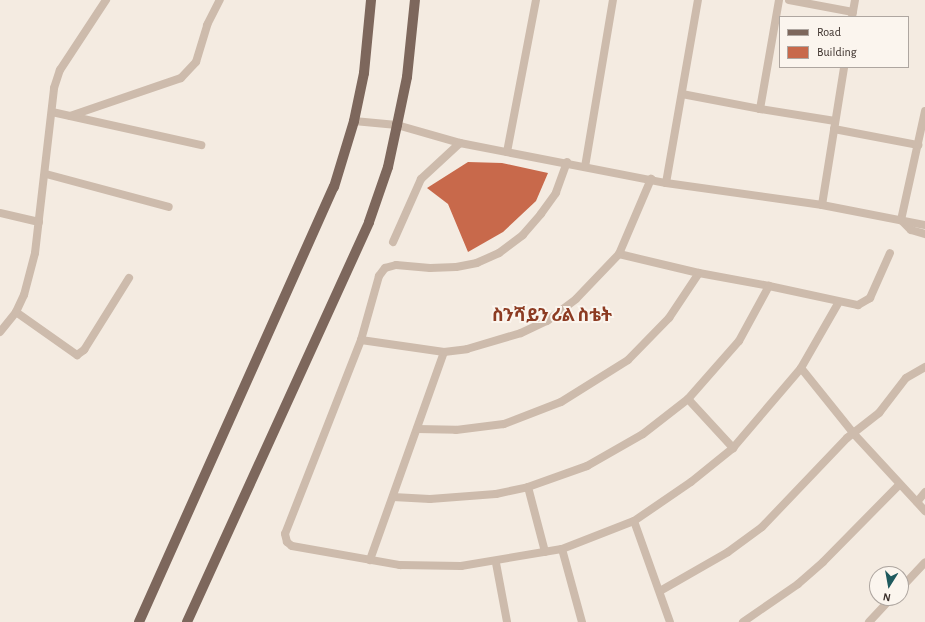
<!DOCTYPE html>
<html>
<head>
<meta charset="utf-8">
<style>
  body { margin:0 }
  #map { position:relative; width:925px; height:622px; overflow:hidden; background:#f4ebe1; font-family:"Alegreya Sans","Noto Sans Ethiopic",sans-serif }
  div>[style] { position:absolute }
  .building>* { inset:0; background:#c8694b }
  .minor>* { height:8px; margin:-4px; padding:0 4px; transform-origin:4px; border-radius:4px; background:#cdbbac }
  .primary>* { height:10px; margin:-5px; padding:0 5px; transform-origin:5px; border-radius:5px; background:#7d675c }
  span { translate:-50% -50%; white-space:nowrap; text-align:center; line-height:1.15; -webkit-text-stroke:4px #fbf5ee; paint-order:stroke }
  .district-label { font-size:18px; color:#8c3b22; font-weight:700 }
  .legend { position:absolute; left:779px; top:16px; width:130px; height:52px; box-sizing:border-box; background:#fbf5ee; border:1px solid #aea6a0; margin:0; padding:5px 7px; list-style:none; font-size:12px; color:#3b302b }
  .legend li { display:flex; align-items:center; gap:8px; height:20px }
  .legend b { width:20px; border:1px solid #aea6a0 }
  .north { position:absolute; left:869px; top:566px; width:40px; height:40px; box-sizing:border-box; background:#fbf5ee; border:1px solid #aea6a0; border-radius:50%; rotate:191deg; font-size:11px; font-weight:700; line-height:16px; text-align:center; color:#3b302b }
  .north::after { content:''; display:block; margin:auto; width:14px; height:18px; background:#1f5a5e; clip-path:polygon(50% 0,100% 100%,50% 72%,0 100%) }
</style>
</head>
<body>
<div id="map">
  <div class="building">
    <i style="clip-path:polygon(468px 162px,502px 163px,548px 173px,536px 201px,503px 232px,468px 252px,448px 204px,427px 188px)"></i>
  </div>
  <div class="minor">
    <i style="left:789px;top:0;width:65px;rotate:10.6deg"></i>
    <i style="left:852px;top:17px;width:17px;rotate:-80deg"></i>
    <i style="left:682px;top:94px;width:79px;rotate:10.9deg"></i>
    <i style="left:760px;top:109px;width:111px;rotate:-80.1deg"></i>
    <i style="left:760px;top:109px;width:76px;rotate:9.1deg"></i>
    <i style="left:925px;top:111px;width:112px;rotate:102.4deg"></i>
    <i style="left:901px;top:220px;width:14px;rotate:45deg"></i>
    <i style="left:911px;top:230px;width:15px;rotate:16deg"></i>
    <i style="left:52px;top:112px;width:153px;rotate:12.5deg"></i>
    <i style="left:70px;top:116px;width:117px;rotate:-18.9deg"></i>
    <i style="left:181px;top:78px;width:22px;rotate:-47deg"></i>
    <i style="left:196px;top:62px;width:39px;rotate:-73deg"></i>
    <i style="left:207px;top:25px;width:28px;rotate:-63deg"></i>
    <i style="left:354px;top:121px;width:43px;rotate:5.3deg"></i>
    <i style="left:397px;top:125px;width:66px;rotate:15.9deg"></i>
    <i style="left:460px;top:143px;width:210px;rotate:11deg"></i>
    <i style="left:666px;top:183px;width:158px;rotate:8deg"></i>
    <i style="left:822px;top:205px;width:105px;rotate:11deg"></i>
    <i style="left:834px;top:129px;width:86px;rotate:10.8deg"></i>
    <i style="left:507px;top:152px;width:155px;rotate:-79.2deg"></i>
    <i style="left:567px;top:162px;width:33px;rotate:110deg"></i>
    <i style="left:556px;top:193px;width:26px;rotate:126deg"></i>
    <i style="left:541px;top:214px;width:28px;rotate:131deg"></i>
    <i style="left:523px;top:235px;width:30px;rotate:143deg"></i>
    <i style="left:499px;top:253px;width:24px;rotate:156deg"></i>
    <i style="left:477px;top:263px;width:21px;rotate:169deg"></i>
    <i style="left:456px;top:267px;width:26px;rotate:178deg"></i>
    <i style="left:430px;top:268px;width:34px;rotate:-175deg"></i>
    <i style="left:396px;top:265px;width:11px;rotate:165deg"></i>
    <i style="left:385px;top:268px;width:10px;rotate:127deg"></i>
    <i style="left:379px;top:276px;width:66px;rotate:105.7deg"></i>
    <i style="left:361px;top:340px;width:208px;rotate:111.4deg"></i>
    <i style="left:285px;top:534px;width:8px;rotate:76deg"></i>
    <i style="left:287px;top:542px;width:6px;rotate:39deg"></i>
    <i style="left:292px;top:546px;width:110px;rotate:10deg"></i>
    <i style="left:400px;top:565px;width:61px;rotate:0.9deg"></i>
    <i style="left:461px;top:566px;width:102px;rotate:-9.6deg"></i>
    <i style="left:562px;top:549px;width:77px;rotate:-21.3deg"></i>
    <i style="left:634px;top:521px;width:69px;rotate:-34.4deg"></i>
    <i style="left:691px;top:482px;width:54px;rotate:-39deg"></i>
    <i style="left:733px;top:448px;width:105px;rotate:-49.6deg"></i>
    <i style="left:801px;top:368px;width:76px;rotate:-60.1deg"></i>
    <i style="left:585px;top:167px;width:169px;rotate:-80.5deg"></i>
    <i style="left:46px;top:174px;width:127px;rotate:15deg"></i>
    <i style="left:666px;top:183px;width:186px;rotate:-80.1deg"></i>
    <i style="left:822px;top:205px;width:140px;rotate:-80.9deg"></i>
    <i style="left:0;top:213px;width:40px;rotate:13deg"></i>
    <i style="left:393px;top:242px;width:69px;rotate:-66deg"></i>
    <i style="left:421px;top:179px;width:53px;rotate:-42.7deg"></i>
    <i style="left:619px;top:254px;width:82px;rotate:13.4deg"></i>
    <i style="left:16px;top:312px;width:75px;rotate:35.2deg"></i>
    <i style="left:77px;top:355px;width:9px;rotate:-36deg"></i>
    <i style="left:84px;top:350px;width:85px;rotate:-58deg"></i>
    <i style="left:0;top:332px;width:26px;rotate:-51deg"></i>
    <i style="left:16px;top:312px;width:19px;rotate:-65deg"></i>
    <i style="left:24px;top:295px;width:43px;rotate:-75.3deg"></i>
    <i style="left:35px;top:253px;width:166px;rotate:-83.4deg"></i>
    <i style="left:54px;top:88px;width:19px;rotate:-72deg"></i>
    <i style="left:60px;top:70px;width:84px;rotate:-56.7deg"></i>
    <i style="left:361px;top:340px;width:84px;rotate:8.2deg"></i>
    <i style="left:444px;top:352px;width:221px;rotate:109.6deg"></i>
    <i style="left:444px;top:352px;width:23px;rotate:-7deg"></i>
    <i style="left:467px;top:349px;width:56px;rotate:-16.5deg"></i>
    <i style="left:521px;top:333px;width:29px;rotate:-25deg"></i>
    <i style="left:547px;top:321px;width:36px;rotate:-37deg"></i>
    <i style="left:576px;top:299px;width:62px;rotate:-46.3deg"></i>
    <i style="left:619px;top:254px;width:82px;rotate:-66.9deg"></i>
    <i style="left:801px;top:368px;width:85px;rotate:51.2deg"></i>
    <i style="left:854px;top:434px;width:105px;rotate:47.3deg"></i>
    <i style="left:688px;top:399px;width:67px;rotate:47.4deg"></i>
    <i style="left:417px;top:429px;width:39px;rotate:1deg"></i>
    <i style="left:456px;top:430px;width:48px;rotate:-7.1deg"></i>
    <i style="left:504px;top:424px;width:61px;rotate:-21.1deg"></i>
    <i style="left:561px;top:402px;width:79px;rotate:-32.1deg"></i>
    <i style="left:628px;top:360px;width:59px;rotate:-45.7deg"></i>
    <i style="left:669px;top:318px;width:54px;rotate:-56.3deg"></i>
    <i style="left:699px;top:273px;width:71px;rotate:10.5deg"></i>
    <i style="left:528px;top:487px;width:67px;rotate:75.3deg"></i>
    <i style="left:393px;top:497px;width:37px;rotate:3deg"></i>
    <i style="left:430px;top:499px;width:66px;rotate:-4.3deg"></i>
    <i style="left:496px;top:494px;width:33px;rotate:-12deg"></i>
    <i style="left:528px;top:487px;width:63px;rotate:-19.6deg"></i>
    <i style="left:587px;top:466px;width:64px;rotate:-29.7deg"></i>
    <i style="left:643px;top:434px;width:57px;rotate:-37.9deg"></i>
    <i style="left:688px;top:399px;width:77px;rotate:-48.7deg"></i>
    <i style="left:739px;top:341px;width:63px;rotate:-61.4deg"></i>
    <i style="left:769px;top:286px;width:91px;rotate:12.1deg"></i>
    <i style="left:858px;top:305px;width:14px;rotate:-30deg"></i>
    <i style="left:870px;top:298px;width:49px;rotate:-66deg"></i>
    <i style="left:917px;top:502px;width:13px;rotate:-51deg"></i>
    <i style="left:634px;top:521px;width:107px;rotate:70.4deg"></i>
    <i style="left:562px;top:549px;width:76px;rotate:74.7deg"></i>
    <i style="left:496px;top:563px;width:60px;rotate:79.4deg"></i>
    <i style="left:901px;top:588px;width:35px;rotate:-47deg"></i>
    <i style="left:660px;top:591px;width:78px;rotate:-29.8deg"></i>
    <i style="left:728px;top:552px;width:42px;rotate:-36.3deg"></i>
    <i style="left:762px;top:527px;width:123px;rotate:-46.3deg"></i>
    <i style="left:847px;top:438px;width:41px;rotate:-38deg"></i>
    <i style="left:879px;top:413px;width:44px;rotate:-52.4deg"></i>
    <i style="left:906px;top:378px;width:22px;rotate:-30deg"></i>
    <i style="left:743px;top:622px;width:67px;rotate:-34.6deg"></i>
    <i style="left:798px;top:584px;width:33px;rotate:-41deg"></i>
    <i style="left:823px;top:562px;width:108px;rotate:-45.4deg"></i>
    <i style="left:869px;top:622px;width:33px;rotate:-47deg"></i>
  </div>
  <div class="primary">
    <i style="left:139px;top:622px;width:477px;rotate:-65.9deg"></i>
    <i style="left:334px;top:187px;width:69px;rotate:-73.1deg"></i>
    <i style="left:354px;top:121px;width:49px;rotate:-78.2deg"></i>
    <i style="left:364px;top:73px;width:73px;rotate:-84.5deg"></i>
    <i style="left:187px;top:622px;width:439px;rotate:-65.5deg"></i>
    <i style="left:369px;top:222px;width:58px;rotate:-70.9deg"></i>
    <i style="left:388px;top:167px;width:43px;rotate:-77.9deg"></i>
    <i style="left:397px;top:125px;width:49px;rotate:-78.2deg"></i>
    <i style="left:407px;top:77px;width:77px;rotate:-84.1deg"></i>
  </div>
  <div class="district-label">
    <span style="left:552px;top:316px">ስንሻይን ሪል ስቴት</span>
  </div>
  <ul class="legend">
  <li><b style="height:5px;background:#7d675c"></b>Road</li>
  <li><b style="height:11px;background:#c8694b"></b>Building</li>
  </ul>
  <div class="north">N</div>
</div>
</body>
</html>
